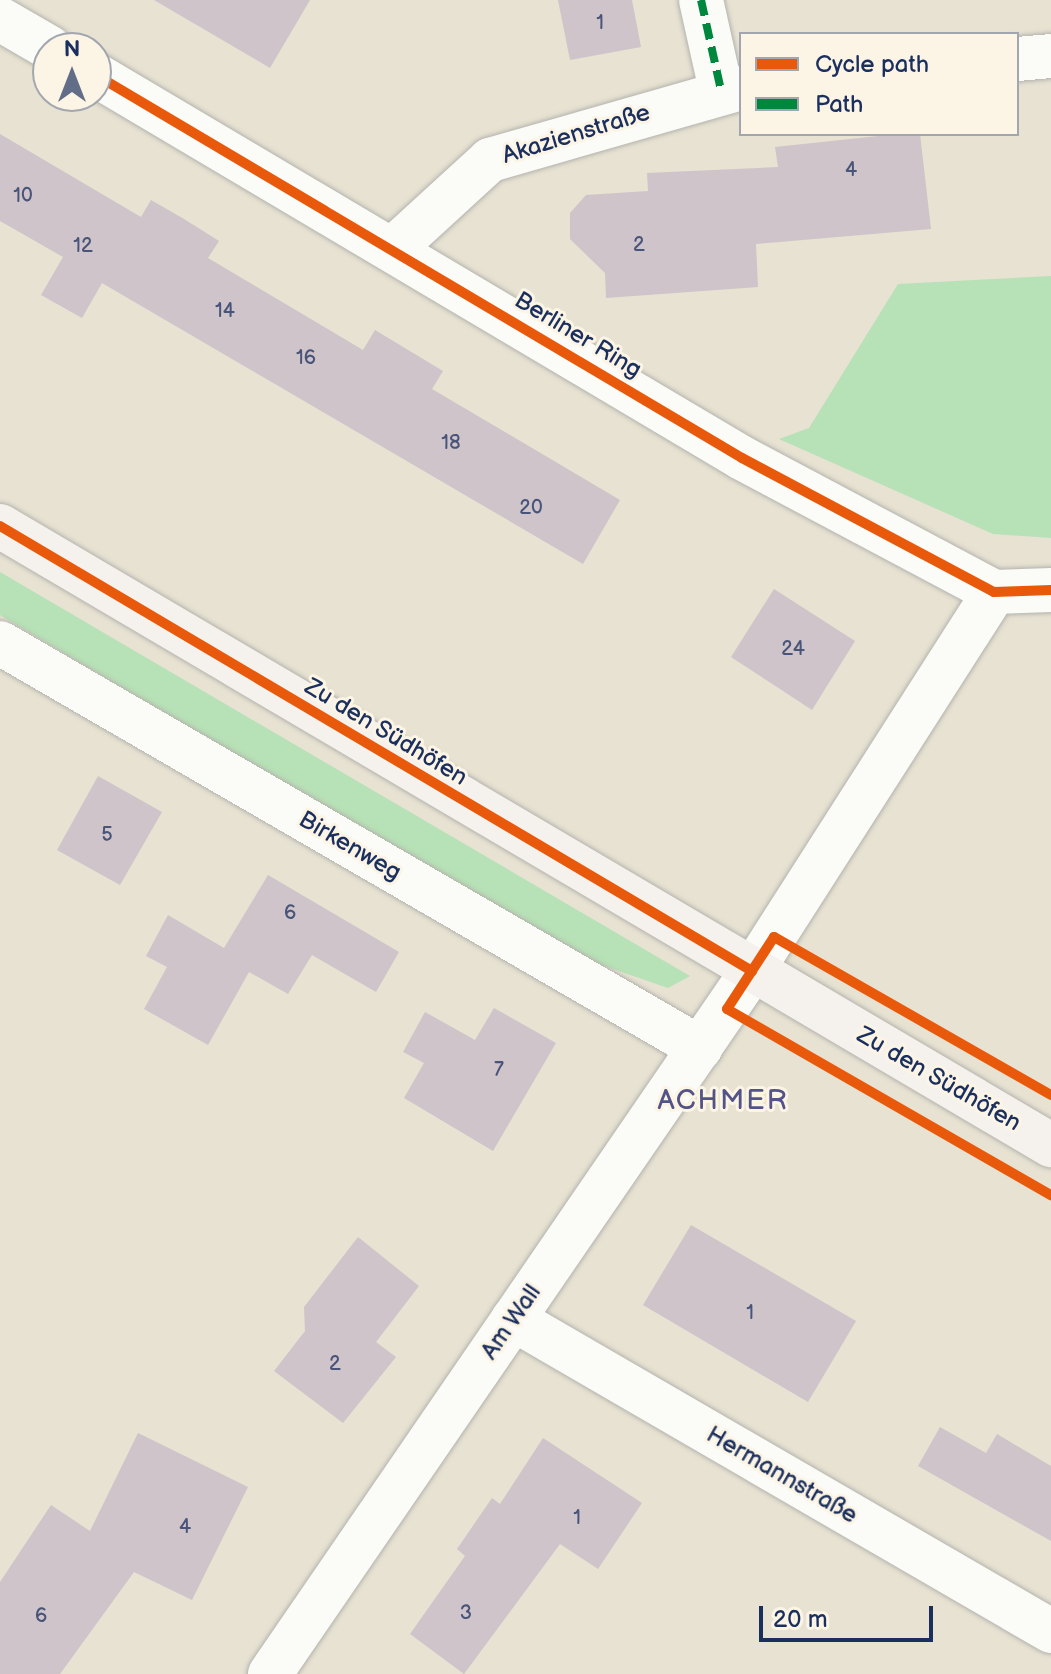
<!DOCTYPE html>
<html>
<head>
<meta charset="utf-8">
<style>
  body { margin:0 }
  #map { position:relative; width:1051px; height:1674px; overflow:hidden; background:#e7e2d2; font-family:"Balsamiq Sans",sans-serif }
  div>[style] { position:absolute }
  .green>* { inset:0; background:#b7e1b6 }
  .building>* { inset:0; background:#cec4c9 }
  .roads { filter:drop-shadow(0 0 2px #b4b3ad) drop-shadow(0 0 2px #b4b3ad) }
  .street>* { height:44px; margin:-22px; padding:0 22px; transform-origin:22px; border-radius:22px; background:#fbfbf8 }
  .secondary>* { height:44px; margin:-22px; padding:0 22px; transform-origin:22px; border-radius:22px; background:#f5f2ed }
  .quiet>* { height:8px; margin-top:-4px; transform-origin:0; background:repeating-linear-gradient(90deg,#00873e 0 16px,transparent 0 24px) }
  .cycleway>* { height:10px; margin:-5px; padding:0 5px; transform-origin:5px; border-radius:5px; background:#e8590c }
  span { translate:-50% -50%; white-space:nowrap; text-align:center; line-height:1.15; -webkit-text-stroke:6px #fcf5e5; paint-order:stroke }
  .number-label { font-size:20px; color:#485479 }
  .number-label span { -webkit-text-stroke-width:0 }
  .street-label { font-size:24px; color:#1b2f5e }
  .quarter-label { font-size:28px; color:#545388; letter-spacing:2px }
  .legend { position:absolute; left:739px; top:32px; width:280px; height:104px; box-sizing:border-box; background:#fcf5e5; border:2px solid #a2a6af; margin:0; padding:10px 14px; list-style:none; font-size:24px; color:#1b2f5e }
  .legend li { display:flex; align-items:center; gap:16px; height:40px }
  .legend b { width:40px; border:2px solid #a2a6af }
  .north { position:absolute; left:32px; top:32px; width:80px; height:80px; box-sizing:border-box; background:#fcf5e5; border:2px solid #a2a6af; border-radius:50%; rotate:0deg; font-size:22px; font-weight:700; line-height:32px; text-align:center; color:#1b2f5e }
  .north::after { content:''; display:block; margin:auto; width:28px; height:36px; background:#626e87; clip-path:polygon(50% 0,100% 100%,50% 72%,0 100%) }
  .scale { position:absolute; left:759px; top:1606px; width:174px; height:36px; box-sizing:border-box; border:4px solid #1b2f5e; border-top:0; padding-left:10px; font-size:24px; line-height:28px; white-space:nowrap; color:#1b2f5e; -webkit-text-stroke:6px #fcf5e5; paint-order:stroke }
</style>
</head>
<body>
<div id="map">
  <div class="green">
    <i style="clip-path:polygon(1051px 276px,1051px 538px,993px 534px,779px 439px,809px 428px,898px 284px)"></i>
    <i style="clip-path:polygon(0 572px,690px 976px,668px 988px,567px 953px,0 615px)"></i>
  </div>
  <div class="building">
    <i style="clip-path:polygon(154px 0,310px 0,270px 68px)"></i>
    <i style="clip-path:polygon(558px 0,632px 0,641px 47px,570px 60px)"></i>
    <i style="clip-path:polygon(0 134px,141px 217px,151px 200px,184px 219px,219px 241px,208px 258px,363px 350px,375px 330px,443px 371px,432px 389px,620px 500px,583px 564px,102px 283px,82px 318px,41px 295px,63px 257px,0 221px)"></i>
    <i style="clip-path:polygon(897px 134px,920px 134px,931px 229px,756px 244px,758px 287px,606px 298px,605px 273px,570px 239px,570px 213px,586px 195px,648px 191px,647px 173px,778px 167px,775px 147px)"></i>
    <i style="clip-path:polygon(774px 589px,855px 641px,812px 710px,731px 657px)"></i>
    <i style="clip-path:polygon(98px 776px,162px 812px,120px 885px,57px 850px)"></i>
    <i style="clip-path:polygon(268px 875px,399px 952px,376px 992px,312px 955px,288px 994px,249px 972px,208px 1045px,144px 1009px,167px 967px,146px 956px,168px 915px,224px 948px)"></i>
    <i style="clip-path:polygon(494px 1008px,556px 1043px,493px 1151px,404px 1098px,424px 1063px,403px 1052px,425px 1012px,475px 1040px)"></i>
    <i style="clip-path:polygon(691px 1225px,856px 1321px,808px 1402px,643px 1305px)"></i>
    <i style="clip-path:polygon(358px 1237px,419px 1286px,376px 1342px,396px 1357px,343px 1423px,274px 1371px,305px 1331px,304px 1307px)"></i>
    <i style="clip-path:polygon(940px 1427px,986px 1453px,997px 1434px,1051px 1466px,1051px 1541px,918px 1466px)"></i>
    <i style="clip-path:polygon(138px 1433px,248px 1487px,192px 1600px,134px 1572px,60px 1674px,0 1674px,0 1582px,51px 1505px,90px 1531px)"></i>
    <i style="clip-path:polygon(543px 1438px,642px 1503px,598px 1569px,560px 1544px,464px 1674px,410px 1634px,465px 1556px,457px 1549px,492px 1498px,500px 1504px)"></i>
  </div>
  <div class="roads">
    <div class="street">
      <i style="left:701px;top:0;width:92px;rotate:77.5deg"></i>
      <i style="left:0;top:19px;width:58px;rotate:30.1deg"></i>
      <i style="left:1017px;top:59px;width:34px;rotate:-5deg"></i>
      <i style="left:96px;top:75px;width:751px;rotate:30.66deg"></i>
      <i style="left:742px;top:458px;width:285px;rotate:28deg"></i>
      <i style="left:994px;top:592px;width:57px;rotate:-2deg"></i>
      <i style="left:395px;top:247px;width:129px;rotate:-42.5deg"></i>
      <i style="left:490px;top:160px;width:261px;rotate:-16deg"></i>
      <i style="left:0;top:643px;width:809px;rotate:30.05deg"></i>
      <i style="left:513px;top:1319px;width:622px;rotate:30.11deg"></i>
      <i style="left:270px;top:1674px;width:852px;rotate:-55.56deg"></i>
      <i style="left:752px;top:971px;width:450px;rotate:-57.4deg"></i>
    </div>
    <div class="secondary">
      <i style="left:0;top:526px;width:1220px;rotate:30.5deg"></i>
    </div>
  </div>
  <div class="quiet">
    <i style="left:701px;top:0;width:92px;rotate:77.5deg"></i>
  </div>
  <div class="cycleway">
    <i style="left:96px;top:75px;width:751px;rotate:30.66deg"></i>
    <i style="left:742px;top:458px;width:285px;rotate:28deg"></i>
    <i style="left:994px;top:592px;width:57px;rotate:-2deg"></i>
    <i style="left:0;top:526px;width:874px;rotate:30.62deg"></i>
    <i style="left:1051px;top:1095px;width:319px;rotate:-150.3deg"></i>
    <i style="left:774px;top:937px;width:86px;rotate:123.1deg"></i>
    <i style="left:727px;top:1009px;width:374px;rotate:29.9deg"></i>
  </div>
  <div class="number-label">
    <span style="left:600px;top:23px">1</span>
    <span style="left:851px;top:170px">4</span>
    <span style="left:23px;top:196px">10</span>
    <span style="left:639px;top:245px">2</span>
    <span style="left:83px;top:246px">12</span>
    <span style="left:225px;top:311px">14</span>
    <span style="left:306px;top:358px">16</span>
    <span style="left:451px;top:443px">18</span>
    <span style="left:531px;top:508px">20</span>
    <span style="left:793px;top:649px">24</span>
    <span style="left:107px;top:835px">5</span>
    <span style="left:290px;top:913px">6</span>
    <span style="left:499px;top:1070px">7</span>
    <span style="left:750px;top:1313px">1</span>
    <span style="left:335px;top:1364px">2</span>
    <span style="left:577px;top:1518px">1</span>
    <span style="left:185px;top:1527px">4</span>
    <span style="left:466px;top:1613px">3</span>
    <span style="left:41px;top:1616px">6</span>
  </div>
  <div class="street-label">
    <span style="left:576px;top:134px;rotate:-17deg">Akazienstraße</span>
    <span style="left:578px;top:335px;rotate:31deg">Berliner Ring</span>
    <span style="left:386px;top:732px;rotate:31deg">Zu den Südhöfen</span>
    <span style="left:350px;top:846px;rotate:30deg">Birkenweg</span>
    <span style="left:939px;top:1079px;rotate:30deg">Zu den Südhöfen</span>
    <span style="left:511px;top:1322px;rotate:-55deg">Am Wall</span>
    <span style="left:782px;top:1475px;rotate:30deg">Hermannstraße</span>
  </div>
  <div class="quarter-label">
    <span style="left:723px;top:1101px">ACHMER</span>
  </div>
  <ul class="legend">
  <li><b style="height:10px;background:#e8590c"></b>Cycle path</li>
  <li><b style="height:10px;background:#00873e"></b>Path</li>
  </ul>
  <div class="north">N</div>
  <div class="scale">20 m</div>
</div>
</body>
</html>
